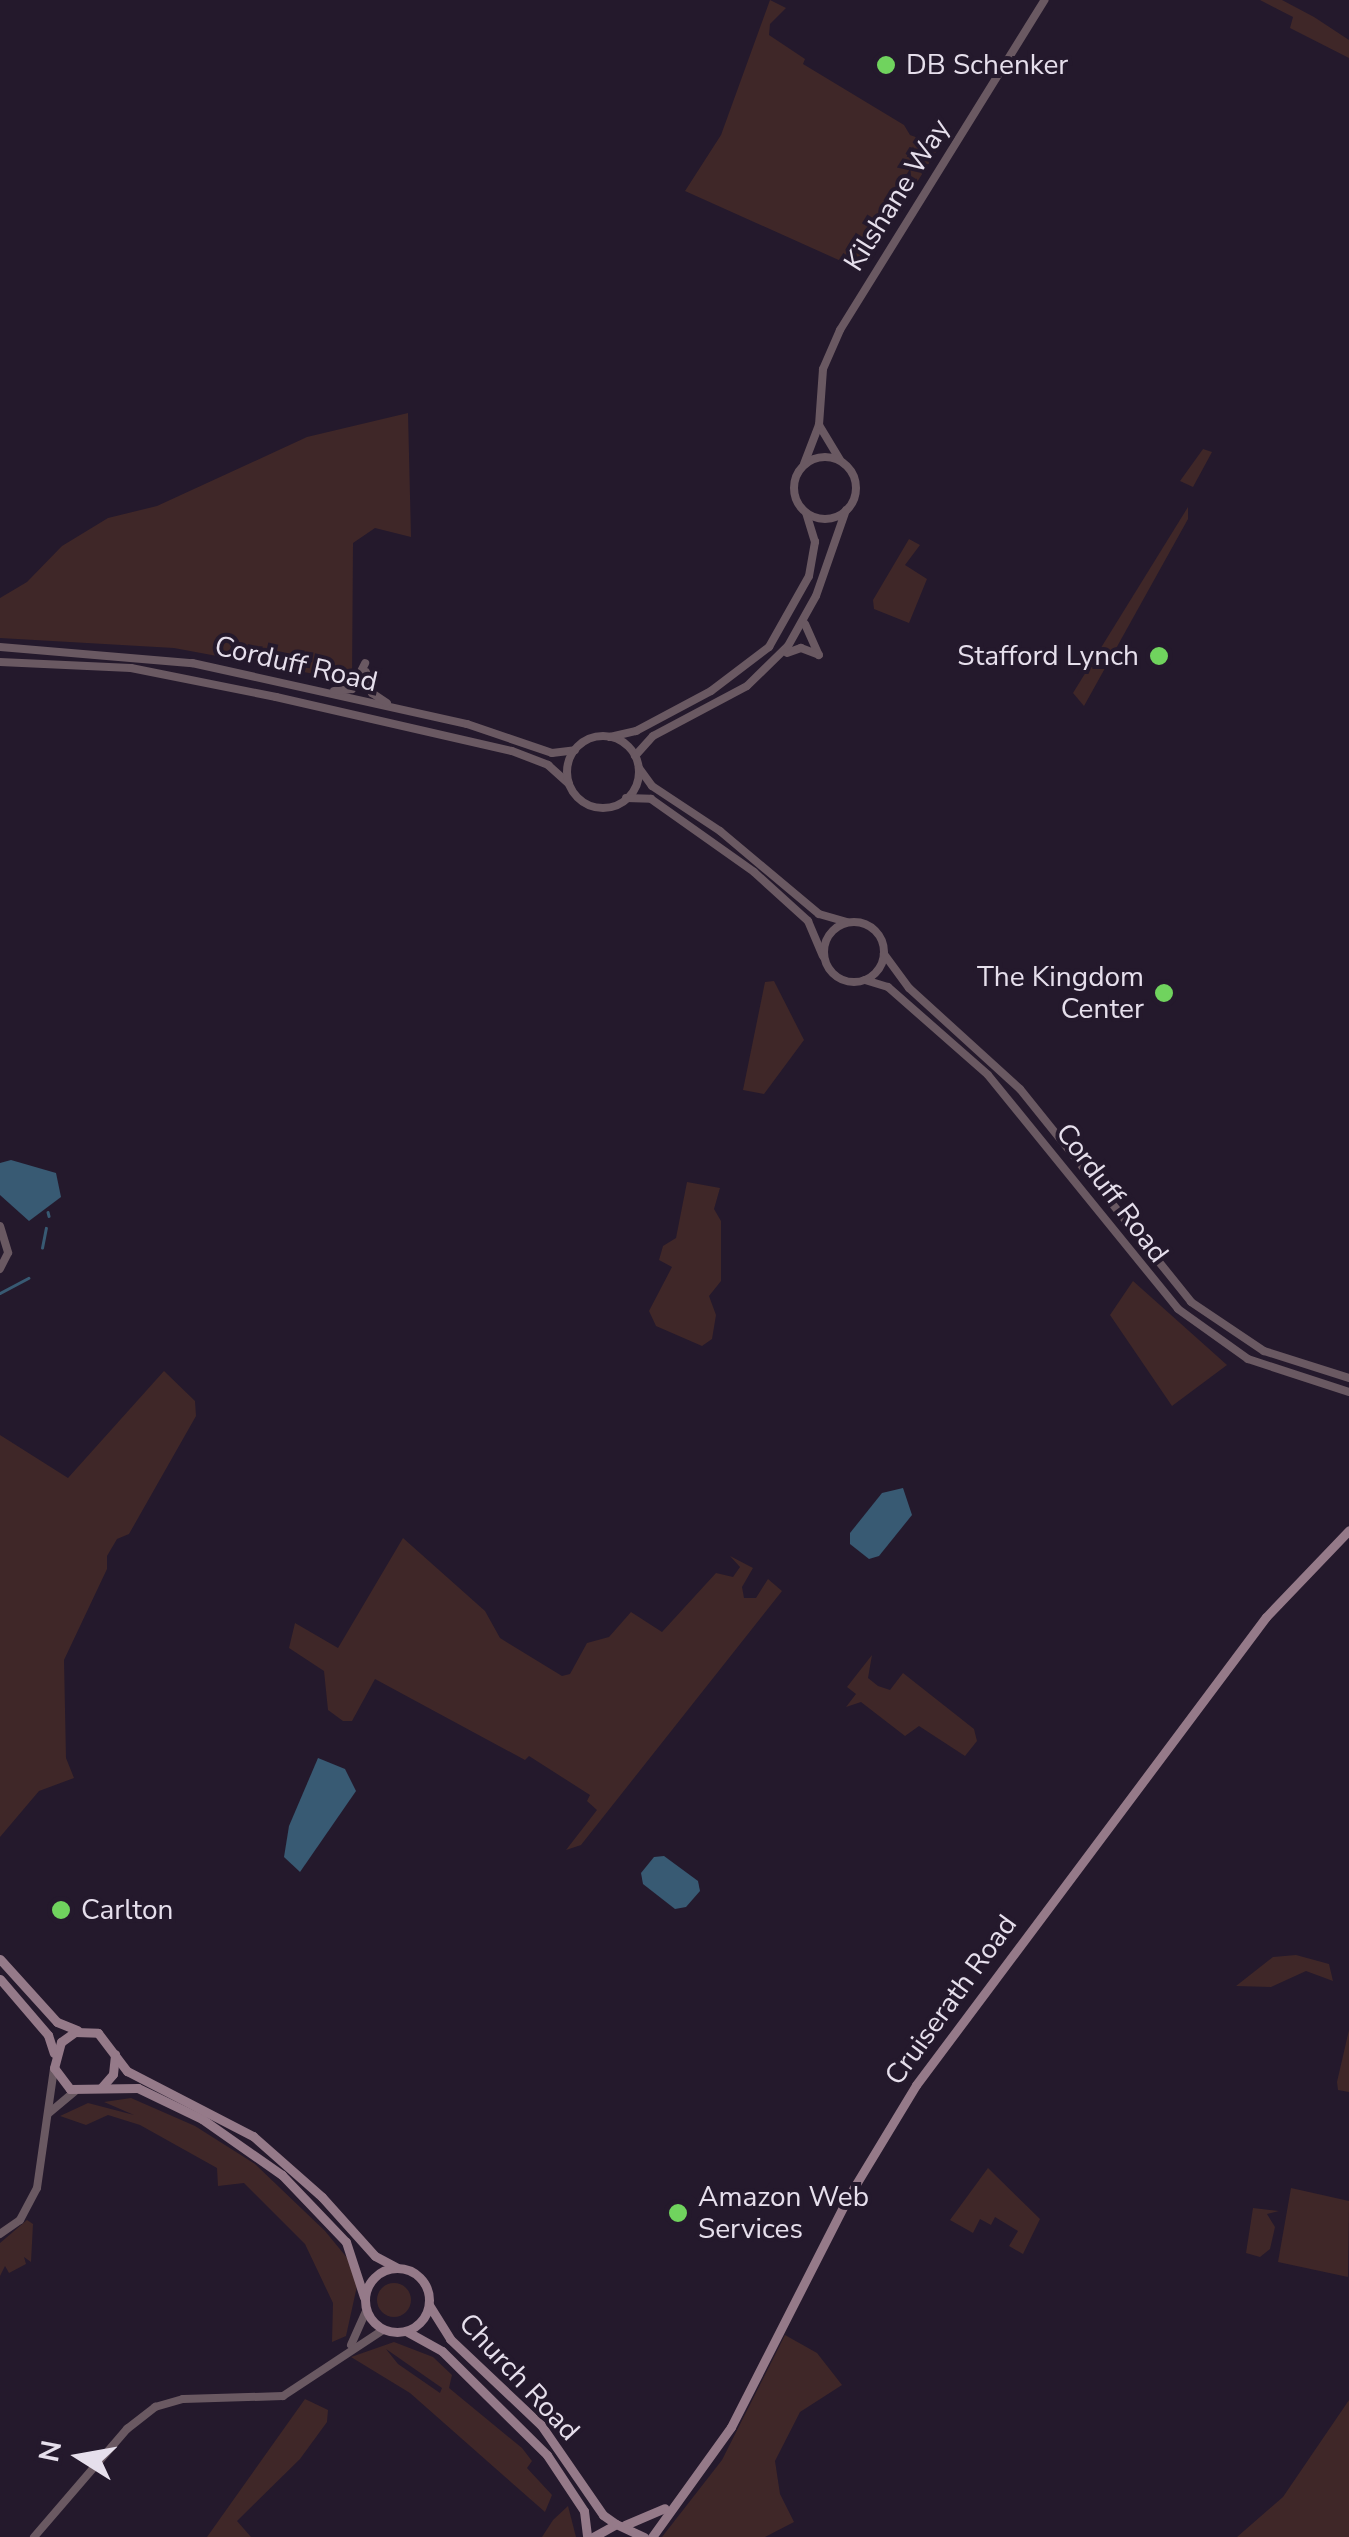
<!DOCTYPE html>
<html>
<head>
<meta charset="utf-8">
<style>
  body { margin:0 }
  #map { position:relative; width:1349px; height:2537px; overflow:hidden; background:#24192c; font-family:"Nunito Sans",sans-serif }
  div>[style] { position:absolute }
  .green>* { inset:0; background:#3f2728 }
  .round { border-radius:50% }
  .water>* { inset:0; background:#385a73 }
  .stream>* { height:2.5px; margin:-1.25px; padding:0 1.25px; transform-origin:1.25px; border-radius:1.25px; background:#385a73 }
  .tertiary>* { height:8px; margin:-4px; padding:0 4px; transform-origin:4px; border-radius:4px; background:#6a5962 }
  .tertiary>.ring { margin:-4px; padding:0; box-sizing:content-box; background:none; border:8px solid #6a5962; border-radius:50% }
  .secondary>* { height:9px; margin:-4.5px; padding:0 4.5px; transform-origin:4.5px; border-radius:4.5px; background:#957a89 }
  .secondary>.ring { margin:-4.5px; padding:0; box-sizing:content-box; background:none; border:9px solid #957a89; border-radius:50% }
  .dots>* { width:28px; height:28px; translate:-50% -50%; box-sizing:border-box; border:5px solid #24192c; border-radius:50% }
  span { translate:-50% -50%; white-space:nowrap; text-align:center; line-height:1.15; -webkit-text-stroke:8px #24192c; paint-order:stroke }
  .poi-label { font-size:28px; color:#e6dfec }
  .left { translate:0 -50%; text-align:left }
  .right { translate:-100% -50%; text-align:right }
  .street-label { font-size:28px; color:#e6dfec }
  .north { position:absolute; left:30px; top:2407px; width:100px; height:100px; -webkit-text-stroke:8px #24192c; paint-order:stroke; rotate:281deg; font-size:28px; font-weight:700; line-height:40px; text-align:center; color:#e6dfec }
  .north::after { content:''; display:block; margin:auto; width:35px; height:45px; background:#e6dfec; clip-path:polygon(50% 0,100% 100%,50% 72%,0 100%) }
</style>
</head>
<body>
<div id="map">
  <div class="green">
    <i style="clip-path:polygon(770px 0,786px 8px,770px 24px,769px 35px,805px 59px,803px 64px,904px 125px,910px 135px,940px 146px,861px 270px,685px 191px,721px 135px)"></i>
    <i style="clip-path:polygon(1260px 0,1282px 0,1314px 17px,1349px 40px,1349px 58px,1290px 28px,1293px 17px)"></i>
    <i style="clip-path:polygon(408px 413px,411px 537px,375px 528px,353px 543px,352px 681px,174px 648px,0 638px,0 598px,27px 582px,62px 546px,108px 518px,157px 506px,307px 437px)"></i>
    <i style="clip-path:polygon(1203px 449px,1212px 452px,1193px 487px,1180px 481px)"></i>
    <i style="clip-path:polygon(1188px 507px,1188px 519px,1084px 706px,1073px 693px)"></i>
    <i style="clip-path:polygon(909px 539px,920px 545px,905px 565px,927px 579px,909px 623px,874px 609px,873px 600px)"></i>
    <i style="clip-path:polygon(774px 981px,804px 1040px,764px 1094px,743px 1090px,765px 982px)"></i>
    <i style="clip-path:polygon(687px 1182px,720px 1188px,714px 1209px,721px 1221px,721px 1281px,709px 1296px,716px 1315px,712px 1339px,702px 1346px,656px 1326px,649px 1311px,672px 1267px,659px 1260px,663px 1246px,676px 1238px)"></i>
    <i style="clip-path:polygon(1133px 1281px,1227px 1365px,1172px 1406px,1110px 1315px)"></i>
    <i style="clip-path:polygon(164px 1371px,195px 1401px,196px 1416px,129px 1534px,117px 1539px,107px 1556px,107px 1569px,64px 1660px,66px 1758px,74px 1778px,39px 1791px,0 1837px,0 1435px,68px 1478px)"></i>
    <i style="clip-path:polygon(403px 1538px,485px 1611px,500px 1638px,562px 1676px,570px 1674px,587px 1643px,609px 1637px,631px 1612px,662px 1632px,716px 1573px,733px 1577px,740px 1567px,730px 1556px,753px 1568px,742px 1587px,744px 1598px,756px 1598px,768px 1579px,782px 1591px,581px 1845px,566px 1850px,597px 1810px,587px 1801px,590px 1795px,529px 1756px,525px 1760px,375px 1679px,352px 1721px,343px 1721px,328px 1710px,324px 1671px,289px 1648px,295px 1623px,338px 1648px)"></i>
    <i style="clip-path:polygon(872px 1655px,868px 1678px,878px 1686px,890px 1690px,903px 1673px,974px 1729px,977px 1741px,965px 1756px,919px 1726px,905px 1736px,861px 1702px,846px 1707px,856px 1694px,847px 1687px)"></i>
    <i style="clip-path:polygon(1296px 1955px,1329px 1964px,1333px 1981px,1306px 1971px,1271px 1987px,1236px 1986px,1273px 1957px)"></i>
    <i style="clip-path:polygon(1349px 2030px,1349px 2092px,1338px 2090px,1337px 2082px)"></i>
    <i style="clip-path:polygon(131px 2098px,195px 2126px,255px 2164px,325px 2231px,348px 2259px,357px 2286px,346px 2336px,332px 2342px,333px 2303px,305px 2244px,244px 2183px,218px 2186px,217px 2168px,140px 2125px,108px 2115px,86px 2125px,60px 2116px,88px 2103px,134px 2115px,104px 2102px)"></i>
    <i style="clip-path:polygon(988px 2168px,1040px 2219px,1023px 2254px,1009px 2246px,1018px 2231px,995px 2217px,991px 2225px,980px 2219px,973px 2233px,950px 2220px)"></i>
    <i style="clip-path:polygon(1291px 2188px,1349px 2201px,1348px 2277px,1278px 2262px)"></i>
    <i style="clip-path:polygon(1253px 2208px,1279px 2211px,1267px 2214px,1275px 2227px,1270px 2249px,1260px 2257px,1246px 2253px)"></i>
    <i style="clip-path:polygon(27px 2220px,33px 2224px,31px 2262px,24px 2257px,26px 2264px,9px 2273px,5px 2266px,0 2276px,0 2243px)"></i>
    <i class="round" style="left:377px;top:2283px;width:34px;height:34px"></i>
    <i style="clip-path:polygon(785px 2335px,817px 2353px,842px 2385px,800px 2412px,775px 2461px,780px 2494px,794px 2522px,765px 2537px,662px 2537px,722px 2460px)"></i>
    <i style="clip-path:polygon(evenodd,394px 2342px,433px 2357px,452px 2375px,449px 2388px,522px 2448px,532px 2461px,527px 2468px,552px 2495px,545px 2512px,410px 2393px,351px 2357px,394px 2342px,386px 2349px,442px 2388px,440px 2393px,398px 2364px,386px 2349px)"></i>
    <i style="clip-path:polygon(305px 2399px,328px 2410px,327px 2422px,300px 2459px,237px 2521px,251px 2537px,207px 2537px)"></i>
    <i style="clip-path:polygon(1349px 2400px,1349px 2537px,1237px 2537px,1283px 2497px)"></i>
    <i style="clip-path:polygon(568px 2506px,576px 2537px,542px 2537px,553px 2520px)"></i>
  </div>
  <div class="water">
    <i style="clip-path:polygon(11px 1160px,56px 1173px,61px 1197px,29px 1221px,0 1195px,0 1163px)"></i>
    <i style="clip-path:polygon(903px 1488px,912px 1515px,879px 1556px,869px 1559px,850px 1544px,850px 1533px,882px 1493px)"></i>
    <i style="clip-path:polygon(318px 1758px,345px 1769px,356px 1791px,300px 1872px,284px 1857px,289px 1826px)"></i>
    <i style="clip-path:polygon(664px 1856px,698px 1881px,700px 1891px,686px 1907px,675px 1909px,643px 1884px,641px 1873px,654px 1857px)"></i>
  </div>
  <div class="stream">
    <i style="left:48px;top:1212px;width:4px;rotate:76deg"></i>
    <i style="left:42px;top:1248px;width:20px;rotate:-79deg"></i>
    <i style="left:0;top:1293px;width:32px;rotate:-28deg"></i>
  </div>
  <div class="tertiary">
    <i style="left:819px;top:425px;width:41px;rotate:59deg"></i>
    <i class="ring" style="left:794px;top:457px;width:54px;height:54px"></i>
    <i style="left:804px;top:464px;width:42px;rotate:-69deg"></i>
    <i style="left:819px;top:425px;width:56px;rotate:-85.9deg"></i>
    <i style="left:823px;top:369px;width:43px;rotate:-66.4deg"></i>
    <i style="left:840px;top:330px;width:388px;rotate:-58.2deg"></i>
    <i style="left:805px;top:624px;width:34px;rotate:66deg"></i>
    <i style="left:0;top:647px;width:193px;rotate:4.8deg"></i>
    <i style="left:192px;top:663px;width:282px;rotate:12.5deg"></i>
    <i style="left:467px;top:724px;width:90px;rotate:18.8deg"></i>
    <i style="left:552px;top:753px;width:23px;rotate:-7deg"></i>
    <i style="left:787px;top:653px;width:15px;rotate:-20deg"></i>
    <i style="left:801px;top:648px;width:19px;rotate:21deg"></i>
    <i style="left:0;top:662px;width:131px;rotate:2.6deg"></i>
    <i style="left:131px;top:668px;width:148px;rotate:11.3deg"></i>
    <i style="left:276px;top:697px;width:242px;rotate:12.9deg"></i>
    <i style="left:512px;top:751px;width:39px;rotate:21deg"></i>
    <i style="left:548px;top:765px;width:28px;rotate:42deg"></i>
    <i style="left:366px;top:672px;width:22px;rotate:74deg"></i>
    <i style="left:372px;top:693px;width:18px;rotate:34deg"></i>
    <i style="left:334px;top:691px;width:18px;rotate:-6deg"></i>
    <i style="left:352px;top:689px;width:29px;rotate:-63deg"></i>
    <i class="ring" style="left:567px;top:736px;width:64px;height:64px"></i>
    <i style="left:610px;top:737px;width:27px;rotate:-13deg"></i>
    <i style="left:636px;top:731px;width:85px;rotate:-28.1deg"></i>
    <i style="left:711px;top:691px;width:73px;rotate:-37.2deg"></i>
    <i style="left:769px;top:647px;width:81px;rotate:-60.6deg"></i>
    <i style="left:809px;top:576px;width:35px;rotate:-80deg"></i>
    <i style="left:815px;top:542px;width:30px;rotate:-107deg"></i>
    <i style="left:635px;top:756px;width:27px;rotate:-48deg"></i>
    <i style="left:653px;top:736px;width:106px;rotate:-28deg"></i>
    <i style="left:747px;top:686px;width:57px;rotate:-44.3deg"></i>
    <i style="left:788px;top:646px;width:57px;rotate:-60.8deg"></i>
    <i style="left:816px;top:596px;width:91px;rotate:-70.8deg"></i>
    <i style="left:639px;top:768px;width:22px;rotate:54deg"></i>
    <i style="left:652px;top:786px;width:82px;rotate:33.5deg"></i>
    <i style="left:720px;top:831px;width:129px;rotate:40deg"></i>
    <i style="left:819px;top:914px;width:29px;rotate:16deg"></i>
    <i style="left:626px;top:798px;width:25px;rotate:2deg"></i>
    <i style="left:651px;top:799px;width:126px;rotate:35.3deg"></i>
    <i style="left:754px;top:872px;width:73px;rotate:42.2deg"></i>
    <i style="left:808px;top:921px;width:38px;rotate:67deg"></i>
    <i class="ring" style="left:824px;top:922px;width:52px;height:52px"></i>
    <i style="left:884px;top:954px;width:42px;rotate:53.7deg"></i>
    <i style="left:909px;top:988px;width:150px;rotate:42.3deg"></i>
    <i style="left:1020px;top:1089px;width:273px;rotate:51.2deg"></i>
    <i style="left:1191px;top:1302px;width:88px;rotate:33.9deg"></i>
    <i style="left:1264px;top:1351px;width:89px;rotate:17.6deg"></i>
    <i style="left:865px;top:980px;width:24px;rotate:17deg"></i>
    <i style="left:888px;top:987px;width:133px;rotate:41.3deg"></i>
    <i style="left:988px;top:1075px;width:301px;rotate:50.9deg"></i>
    <i style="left:1178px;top:1309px;width:86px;rotate:35.5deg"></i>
    <i style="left:1248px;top:1359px;width:106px;rotate:18.1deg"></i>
    <i style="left:0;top:1226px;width:28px;rotate:73deg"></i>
    <i style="left:8px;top:1253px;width:18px;rotate:117deg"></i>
    <i style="left:49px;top:2113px;width:34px;rotate:-40deg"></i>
    <i style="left:0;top:2234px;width:24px;rotate:-35deg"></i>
    <i style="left:20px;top:2220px;width:36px;rotate:-62deg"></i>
    <i style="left:37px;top:2188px;width:121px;rotate:-81.9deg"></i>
    <i style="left:351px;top:2345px;width:37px;rotate:-66deg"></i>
    <i style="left:34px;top:2537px;width:143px;rotate:-49.3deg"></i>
    <i style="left:127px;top:2429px;width:36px;rotate:-38deg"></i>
    <i style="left:155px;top:2407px;width:29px;rotate:-16deg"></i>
    <i style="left:183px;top:2399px;width:100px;rotate:-1.7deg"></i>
    <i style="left:283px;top:2396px;width:120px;rotate:-33.4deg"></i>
  </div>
  <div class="secondary">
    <i style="left:0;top:1959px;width:85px;rotate:47.9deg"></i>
    <i style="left:57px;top:2022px;width:22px;rotate:22deg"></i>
    <i style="left:0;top:1979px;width:74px;rotate:49.4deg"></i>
    <i style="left:48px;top:2035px;width:19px;rotate:72deg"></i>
    <i style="left:101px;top:2088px;width:18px;rotate:-49deg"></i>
    <i style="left:113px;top:2074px;width:20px;rotate:-84deg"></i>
    <i class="ring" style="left:365px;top:2268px;width:55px;height:55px"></i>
    <i style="left:364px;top:2297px;width:58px;rotate:-108.1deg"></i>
    <i style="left:346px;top:2242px;width:93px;rotate:-133.7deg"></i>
    <i style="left:282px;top:2175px;width:98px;rotate:-145deg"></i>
    <i style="left:202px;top:2119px;width:71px;rotate:-154.2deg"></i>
    <i style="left:138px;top:2088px;width:68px;rotate:179.2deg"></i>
    <i style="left:70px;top:2089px;width:26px;rotate:-127deg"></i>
    <i style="left:54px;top:2068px;width:27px;rotate:-75deg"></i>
    <i style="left:61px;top:2042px;width:17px;rotate:-36deg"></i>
    <i style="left:75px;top:2032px;width:23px;rotate:2deg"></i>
    <i style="left:98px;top:2033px;width:48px;rotate:52.7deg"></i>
    <i style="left:127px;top:2071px;width:142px;rotate:27.3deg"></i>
    <i style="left:253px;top:2136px;width:92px;rotate:41.5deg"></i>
    <i style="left:322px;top:2197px;width:79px;rotate:48.1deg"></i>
    <i style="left:375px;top:2256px;width:24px;rotate:28deg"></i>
    <i style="left:429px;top:2305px;width:40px;rotate:58deg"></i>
    <i style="left:450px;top:2339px;width:125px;rotate:43.4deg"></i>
    <i style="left:541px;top:2425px;width:109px;rotate:55.4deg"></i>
    <i style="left:603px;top:2515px;width:16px;rotate:35deg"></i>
    <i style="left:406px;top:2331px;width:41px;rotate:29.1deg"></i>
    <i style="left:442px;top:2351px;width:148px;rotate:44.7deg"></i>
    <i style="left:547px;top:2455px;width:67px;rotate:56.5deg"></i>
    <i style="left:584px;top:2511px;width:26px;rotate:83deg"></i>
    <i style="left:625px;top:2525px;width:43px;rotate:-23deg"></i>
    <i style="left:593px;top:2537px;width:26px;rotate:-29deg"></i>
    <i style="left:616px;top:2524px;width:31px;rotate:25deg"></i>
    <i style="left:652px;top:2537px;width:135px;rotate:-54.3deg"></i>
    <i style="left:731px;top:2427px;width:256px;rotate:-63deg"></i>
    <i style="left:847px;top:2199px;width:133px;rotate:-58.8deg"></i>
    <i style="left:916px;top:2085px;width:584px;rotate:-53.21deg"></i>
    <i style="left:1266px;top:1617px;width:120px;rotate:-46.3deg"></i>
  </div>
  <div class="dots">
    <i style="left:886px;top:65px;background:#70d35e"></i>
    <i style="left:1159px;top:656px;background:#70d35e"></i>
    <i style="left:1164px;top:993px;background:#70d35e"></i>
    <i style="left:61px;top:1910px;background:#70d35e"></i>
    <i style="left:678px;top:2213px;background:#70d35e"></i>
  </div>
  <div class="poi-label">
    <span class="left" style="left:906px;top:65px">DB Schenker</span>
    <span class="right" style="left:1139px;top:656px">Stafford Lynch</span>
    <span class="right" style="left:1144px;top:993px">The Kingdom<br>Center</span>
    <span class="left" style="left:81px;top:1910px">Carlton</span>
    <span class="left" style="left:698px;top:2213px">Amazon Web<br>Services</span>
  </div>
  <div class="street-label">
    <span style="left:897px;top:195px;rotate:-58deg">Kilshane Way</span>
    <span style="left:296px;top:664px;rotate:13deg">Corduff Road</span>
    <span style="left:1112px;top:1193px;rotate:53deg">Corduff Road</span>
    <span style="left:951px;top:2000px;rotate:-54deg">Cruiserath Road</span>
    <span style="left:519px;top:2377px;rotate:47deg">Church Road</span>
  </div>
  <div class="north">N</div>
</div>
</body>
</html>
